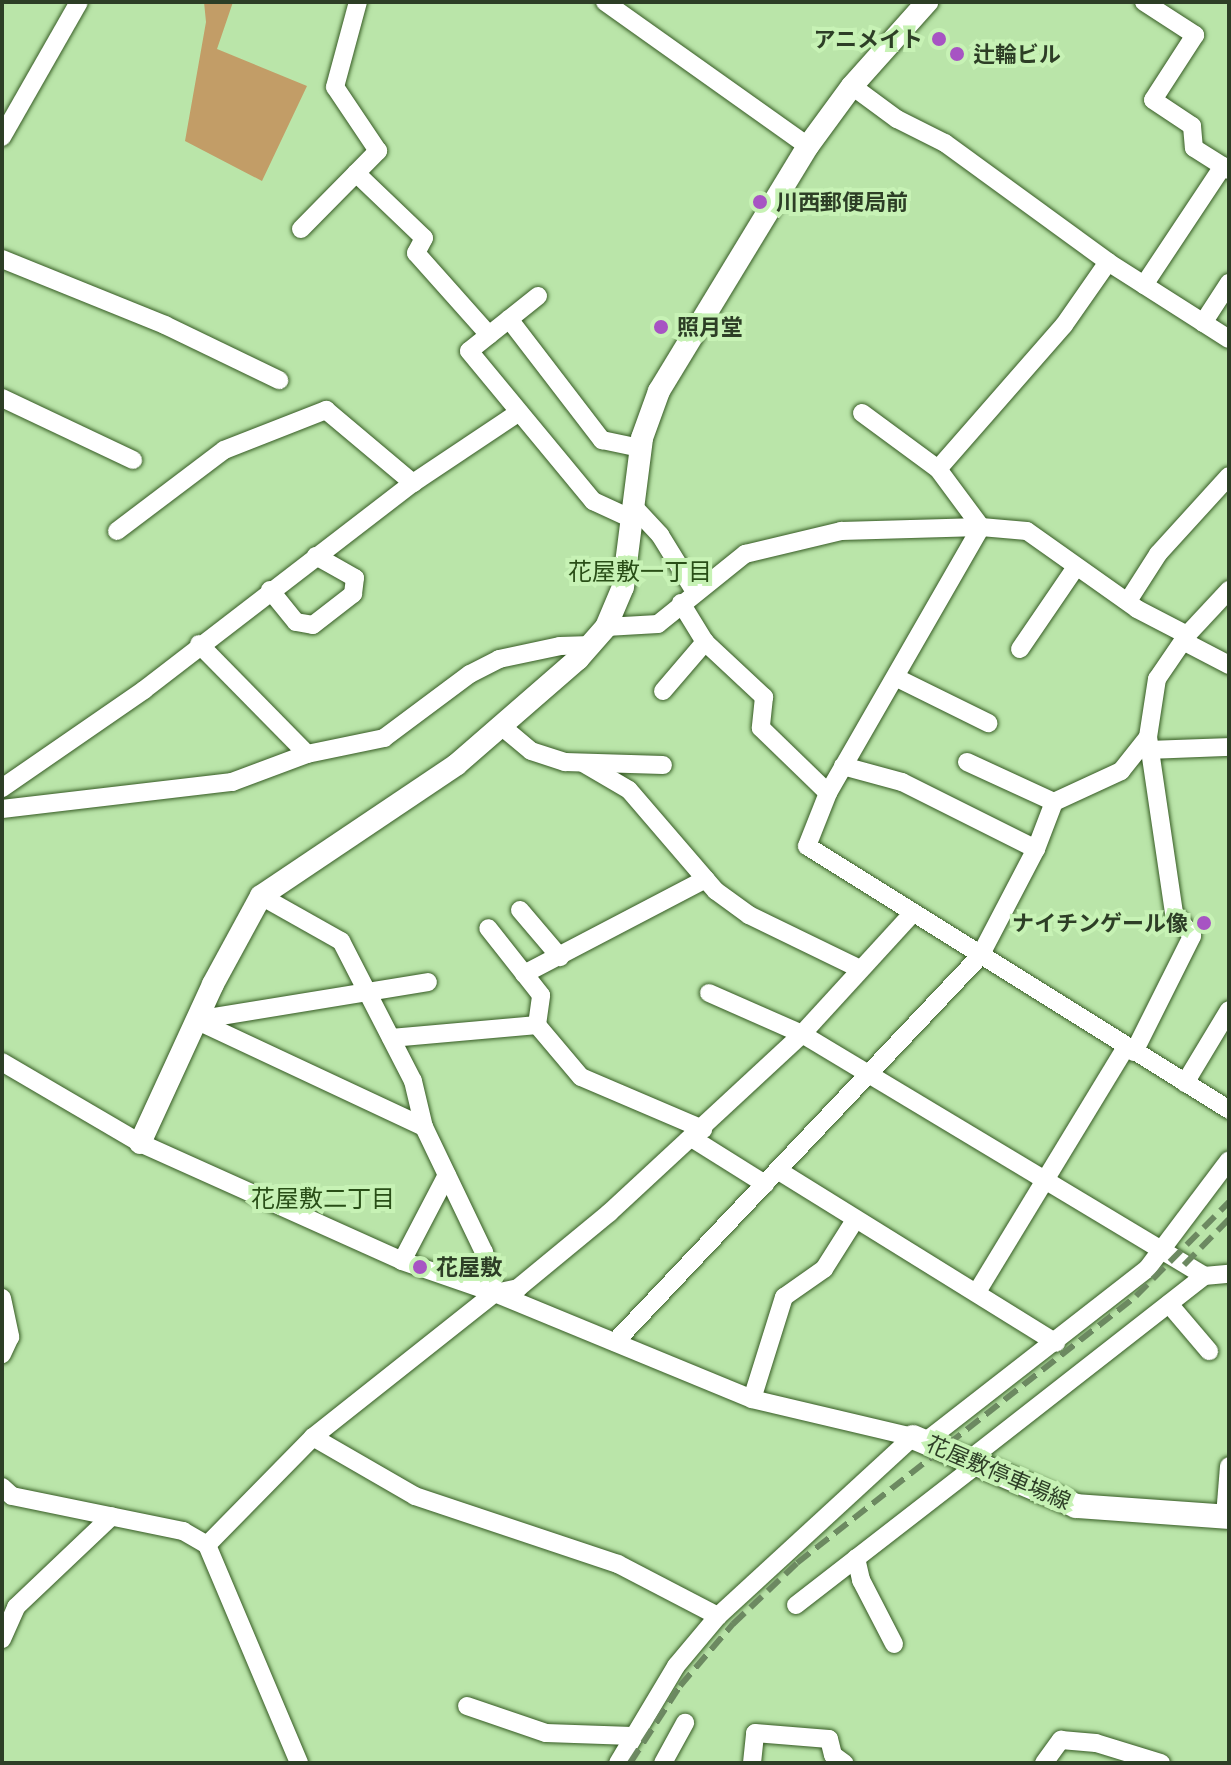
<!DOCTYPE html>
<html>
<head>
<meta charset="utf-8">
<style>
  body { margin:0 }
  #map { position:relative; width:1231px; height:1765px; overflow:hidden; background:#bae5a9; font-family:"Golos Text","Noto Sans JP",sans-serif }
  div>[style] { position:absolute }
  .green>* { inset:0; background:#c29d67 }
  .roads { filter:drop-shadow(0 0 2px #365b24) drop-shadow(0 0 2px #365b24) }
  .minor>* { height:18px; margin:-9px; padding:0 9px; transform-origin:9px; border-radius:9px; background:#fff }
  .tertiary>* { height:22px; margin:-11px; padding:0 11px; transform-origin:11px; border-radius:11px; background:#fff }
  .secondary>* { height:24px; margin:-12px; padding:0 12px; transform-origin:12px; border-radius:12px; background:#fff }
  .rail>* { height:6px; margin-top:-3px; transform-origin:0; background:repeating-linear-gradient(90deg,#6c8961 0 16px,transparent 0 24px) }
  .dots>* { width:22px; height:22px; translate:-50% -50%; box-sizing:border-box; border:4px solid #c7f2b5; border-radius:50% }
  span { translate:-50% -50%; white-space:nowrap; text-align:center; line-height:1.15; -webkit-text-stroke:8px #c7f2b5; paint-order:stroke }
  .poi-label { font-size:22px; color:#2d3e26; font-weight:700 }
  .right { translate:-100% -50%; text-align:right }
  .left { translate:0 -50%; text-align:left }
  .street-label { font-size:22px; color:#2d3e26 }
  .neighbourhood-label { font-size:24px; color:#294e17 }
  .frame { position:absolute; inset:0; border:4px solid #2d3e26; pointer-events:none }
</style>
</head>
<body>
<div id="map">
  <div class="green">
    <i style="clip-path:polygon(204px 2px,233px 2px,217px 49px,307px 86px,262px 181px,185px 141px,206px 22px)"></i>
  </div>
  <div class="roads">
    <div class="minor">
      <i style="left:605px;top:2px;width:249px;rotate:35.4deg"></i>
      <i style="left:1144px;top:2px;width:61px;rotate:32.9deg"></i>
      <i style="left:1195px;top:35px;width:77px;rotate:122.9deg"></i>
      <i style="left:1153px;top:100px;width:47px;rotate:33.7deg"></i>
      <i style="left:1192px;top:126px;width:22px;rotate:85deg"></i>
      <i style="left:1194px;top:148px;width:41px;rotate:32.2deg"></i>
      <i style="left:852px;top:86px;width:56px;rotate:36.3deg"></i>
      <i style="left:897px;top:119px;width:54px;rotate:26.6deg"></i>
      <i style="left:945px;top:143px;width:202px;rotate:36.1deg"></i>
      <i style="left:1108px;top:262px;width:143px;rotate:32.5deg"></i>
      <i style="left:2px;top:137px;width:155px;rotate:-60.3deg"></i>
      <i style="left:356px;top:173px;width:94px;rotate:43.7deg"></i>
      <i style="left:424px;top:238px;width:17px;rotate:118deg"></i>
      <i style="left:416px;top:253px;width:110px;rotate:48.3deg"></i>
      <i style="left:301px;top:229px;width:110px;rotate:-45.4deg"></i>
      <i style="left:378px;top:151px;width:77px;rotate:-123.9deg"></i>
      <i style="left:335px;top:87px;width:88px;rotate:-74.9deg"></i>
      <i style="left:2px;top:259px;width:176px;rotate:22deg"></i>
      <i style="left:165px;top:325px;width:127px;rotate:25.8deg"></i>
      <i style="left:1108px;top:262px;width:77px;rotate:124.9deg"></i>
      <i style="left:1064px;top:325px;width:191px;rotate:131.2deg"></i>
      <i style="left:938px;top:469px;width:72px;rotate:53.4deg"></i>
      <i style="left:981px;top:527px;width:307px;rotate:119.9deg"></i>
      <i style="left:828px;top:793px;width:57px;rotate:111.6deg"></i>
      <i style="left:807px;top:846px;width:498px;rotate:32deg"></i>
      <i style="left:1144px;top:285px;width:143px;rotate:-56.4deg"></i>
      <i style="left:538px;top:296px;width:88px;rotate:141.4deg"></i>
      <i style="left:469px;top:351px;width:195px;rotate:50.4deg"></i>
      <i style="left:593px;top:501px;width:43px;rotate:24.8deg"></i>
      <i style="left:509px;top:319px;width:153px;rotate:52.5deg"></i>
      <i style="left:602px;top:440px;width:40px;rotate:12deg"></i>
      <i style="left:1203px;top:323px;width:48px;rotate:-57deg"></i>
      <i style="left:2px;top:398px;width:145px;rotate:25.3deg"></i>
      <i style="left:862px;top:413px;width:94px;rotate:36.4deg"></i>
      <i style="left:633px;top:506px;width:40px;rotate:47deg"></i>
      <i style="left:660px;top:535px;width:67px;rotate:58.4deg"></i>
      <i style="left:117px;top:531px;width:134px;rotate:-37.1deg"></i>
      <i style="left:224px;top:450px;width:110px;rotate:-21.4deg"></i>
      <i style="left:326px;top:410px;width:114px;rotate:40deg"></i>
      <i style="left:270px;top:590px;width:41px;rotate:50.9deg"></i>
      <i style="left:296px;top:622px;width:17px;rotate:10deg"></i>
      <i style="left:313px;top:625px;width:51px;rotate:-37.8deg"></i>
      <i style="left:353px;top:594px;width:16px;rotate:-83deg"></i>
      <i style="left:355px;top:578px;width:45px;rotate:-150.6deg"></i>
      <i style="left:1128px;top:601px;width:56px;rotate:-57.4deg"></i>
      <i style="left:1158px;top:554px;width:105px;rotate:-47.7deg"></i>
      <i style="left:681px;top:603px;width:46px;rotate:58.4deg"></i>
      <i style="left:705px;top:642px;width:81px;rotate:43deg"></i>
      <i style="left:764px;top:697px;width:31px;rotate:96deg"></i>
      <i style="left:761px;top:728px;width:93px;rotate:44.1deg"></i>
      <i style="left:606px;top:627px;width:52px;rotate:-3.3deg"></i>
      <i style="left:658px;top:624px;width:112px;rotate:-38.8deg"></i>
      <i style="left:745px;top:554px;width:99px;rotate:-13.5deg"></i>
      <i style="left:841px;top:531px;width:140px;rotate:-1.6deg"></i>
      <i style="left:981px;top:527px;width:46px;rotate:5deg"></i>
      <i style="left:1027px;top:531px;width:135px;rotate:35.3deg"></i>
      <i style="left:1137px;top:609px;width:56px;rotate:27.5deg"></i>
      <i style="left:1183px;top:641px;width:52px;rotate:27.6deg"></i>
      <i style="left:199px;top:644px;width:154px;rotate:45.5deg"></i>
      <i style="left:1020px;top:649px;width:99px;rotate:-55.7deg"></i>
      <i style="left:897px;top:678px;width:102px;rotate:26.3deg"></i>
      <i style="left:663px;top:691px;width:65px;rotate:-49.4deg"></i>
      <i style="left:500px;top:725px;width:40px;rotate:40deg"></i>
      <i style="left:531px;top:751px;width:36px;rotate:18deg"></i>
      <i style="left:565px;top:762px;width:98px;rotate:1.8deg"></i>
      <i style="left:1150px;top:750px;width:79px;rotate:-2.2deg"></i>
      <i style="left:967px;top:762px;width:96px;rotate:24.7deg"></i>
      <i style="left:583px;top:763px;width:53px;rotate:30.4deg"></i>
      <i style="left:629px;top:790px;width:133px;rotate:49.3deg"></i>
      <i style="left:716px;top:891px;width:41px;rotate:36deg"></i>
      <i style="left:749px;top:915px;width:121px;rotate:25.9deg"></i>
      <i style="left:843px;top:766px;width:61px;rotate:15.2deg"></i>
      <i style="left:902px;top:782px;width:150px;rotate:26.6deg"></i>
      <i style="left:2px;top:788px;width:173px;rotate:-34.6deg"></i>
      <i style="left:144px;top:690px;width:339px;rotate:-37.6deg"></i>
      <i style="left:413px;top:483px;width:126px;rotate:-33.7deg"></i>
      <i style="left:2px;top:809px;width:232px;rotate:-6.7deg"></i>
      <i style="left:232px;top:782px;width:80px;rotate:-20.5deg"></i>
      <i style="left:307px;top:754px;width:79px;rotate:-11.7deg"></i>
      <i style="left:384px;top:738px;width:107px;rotate:-36.7deg"></i>
      <i style="left:470px;top:674px;width:33px;rotate:-27deg"></i>
      <i style="left:499px;top:659px;width:62px;rotate:-12deg"></i>
      <i style="left:560px;top:646px;width:31px;rotate:-2deg"></i>
      <i style="left:261px;top:896px;width:92px;rotate:29.4deg"></i>
      <i style="left:341px;top:941px;width:157px;rotate:62.8deg"></i>
      <i style="left:413px;top:1081px;width:47px;rotate:76.6deg"></i>
      <i style="left:424px;top:1127px;width:139px;rotate:64.4deg"></i>
      <i style="left:484px;top:1252px;width:42px;rotate:75deg"></i>
      <i style="left:520px;top:910px;width:62px;rotate:49.6deg"></i>
      <i style="left:524px;top:974px;width:205px;rotate:-27.6deg"></i>
      <i style="left:709px;top:993px;width:102px;rotate:23.8deg"></i>
      <i style="left:802px;top:1034px;width:469px;rotate:31deg"></i>
      <i style="left:537px;top:1025px;width:68px;rotate:49.8deg"></i>
      <i style="left:581px;top:1077px;width:133px;rotate:23.1deg"></i>
      <i style="left:391px;top:1038px;width:147px;rotate:-5.1deg"></i>
      <i style="left:537px;top:1025px;width:30px;rotate:-82deg"></i>
      <i style="left:541px;top:995px;width:85px;rotate:-128.3deg"></i>
      <i style="left:1134px;top:1052px;width:130px;rotate:-63.4deg"></i>
      <i style="left:1192px;top:936px;width:29px;rotate:-128deg"></i>
      <i style="left:1174px;top:913px;width:178px;rotate:-98.4deg"></i>
      <i style="left:2px;top:1062px;width:160px;rotate:30.4deg"></i>
      <i style="left:140px;top:1143px;width:287px;rotate:24.2deg"></i>
      <i style="left:402px;top:1261px;width:98px;rotate:19deg"></i>
      <i style="left:495px;top:1293px;width:278px;rotate:22.4deg"></i>
      <i style="left:752px;top:1399px;width:165px;rotate:13.3deg"></i>
      <i style="left:1185px;top:1083px;width:85px;rotate:-58.9deg"></i>
      <i style="left:424px;top:1127px;width:252px;rotate:-154.9deg"></i>
      <i style="left:196px;top:1020px;width:235px;rotate:-9.3deg"></i>
      <i style="left:693px;top:1139px;width:85px;rotate:32deg"></i>
      <i style="left:779px;top:1171px;width:326px;rotate:31.8deg"></i>
      <i style="left:402px;top:1261px;width:97px;rotate:-62.4deg"></i>
      <i style="left:977px;top:1292px;width:287px;rotate:-58.7deg"></i>
      <i style="left:2px;top:1298px;width:40px;rotate:78deg"></i>
      <i style="left:10px;top:1337px;width:19px;rotate:115deg"></i>
      <i style="left:1169px;top:1304px;width:62px;rotate:49.6deg"></i>
      <i style="left:615px;top:1342px;width:531px;rotate:-46.6deg"></i>
      <i style="left:980px;top:956px;width:121px;rotate:-62.4deg"></i>
      <i style="left:1036px;top:849px;width:50px;rotate:-69deg"></i>
      <i style="left:1054px;top:802px;width:74px;rotate:-24.8deg"></i>
      <i style="left:1121px;top:771px;width:43px;rotate:-51.5deg"></i>
      <i style="left:1148px;top:737px;width:59px;rotate:-81.2deg"></i>
      <i style="left:1157px;top:679px;width:53px;rotate:-55.7deg"></i>
      <i style="left:1187px;top:635px;width:62px;rotate:-47deg"></i>
      <i style="left:752px;top:1399px;width:107px;rotate:-72.6deg"></i>
      <i style="left:784px;top:1297px;width:49px;rotate:-35deg"></i>
      <i style="left:824px;top:1269px;width:58px;rotate:-57.7deg"></i>
      <i style="left:926px;top:1441px;width:280px;rotate:-37.9deg"></i>
      <i style="left:1147px;top:1269px;width:136px;rotate:-53deg"></i>
      <i style="left:970px;top:1459px;width:297px;rotate:-38deg"></i>
      <i style="left:1204px;top:1276px;width:25px;rotate:-5deg"></i>
      <i style="left:2px;top:1487px;width:13px;rotate:42deg"></i>
      <i style="left:12px;top:1496px;width:175px;rotate:11.6deg"></i>
      <i style="left:183px;top:1531px;width:28px;rotate:30deg"></i>
      <i style="left:207px;top:1545px;width:237px;rotate:67.1deg"></i>
      <i style="left:1225px;top:1516px;width:50px;rotate:-85.4deg"></i>
      <i style="left:207px;top:1545px;width:151px;rotate:-45.5deg"></i>
      <i style="left:856px;top:1558px;width:23px;rotate:77deg"></i>
      <i style="left:861px;top:1580px;width:72px;rotate:62.7deg"></i>
      <i style="left:796px;top:1605px;width:232px;rotate:-37.8deg"></i>
      <i style="left:718px;top:1616px;width:113px;rotate:-152.5deg"></i>
      <i style="left:618px;top:1564px;width:214px;rotate:-161.5deg"></i>
      <i style="left:415px;top:1496px;width:118px;rotate:-150deg"></i>
      <i style="left:313px;top:1437px;width:232px;rotate:-38.4deg"></i>
      <i style="left:495px;top:1293px;width:24px;rotate:-12deg"></i>
      <i style="left:518px;top:1288px;width:118px;rotate:-39.5deg"></i>
      <i style="left:609px;top:1213px;width:263px;rotate:-42.8deg"></i>
      <i style="left:802px;top:1034px;width:164px;rotate:-47.5deg"></i>
      <i style="left:2px;top:1639px;width:35px;rotate:-66deg"></i>
      <i style="left:16px;top:1607px;width:132px;rotate:-43.5deg"></i>
      <i style="left:467px;top:1706px;width:83px;rotate:18.9deg"></i>
      <i style="left:546px;top:1733px;width:86px;rotate:2deg"></i>
      <i style="left:618px;top:1763px;width:113px;rotate:-59.1deg"></i>
      <i style="left:676px;top:1666px;width:65px;rotate:-50deg"></i>
      <i style="left:718px;top:1616px;width:265px;rotate:-42.6deg"></i>
      <i style="left:663px;top:1763px;width:46px;rotate:-61.2deg"></i>
      <i style="left:752px;top:1763px;width:30px;rotate:-84deg"></i>
      <i style="left:755px;top:1733px;width:74px;rotate:4.6deg"></i>
      <i style="left:829px;top:1739px;width:16px;rotate:76deg"></i>
      <i style="left:833px;top:1755px;width:14px;rotate:36deg"></i>
      <i style="left:1044px;top:1763px;width:29px;rotate:-54deg"></i>
      <i style="left:1061px;top:1740px;width:35px;rotate:5deg"></i>
      <i style="left:1096px;top:1743px;width:68px;rotate:17.1deg"></i>
    </div>
    <div class="tertiary">
      <i style="left:140px;top:1143px;width:175px;rotate:-65.3deg"></i>
      <i style="left:213px;top:984px;width:100px;rotate:-61.4deg"></i>
      <i style="left:261px;top:896px;width:235px;rotate:-33.9deg"></i>
      <i style="left:456px;top:765px;width:162px;rotate:-41deg"></i>
      <i style="left:578px;top:659px;width:43px;rotate:-48.8deg"></i>
      <i style="left:606px;top:627px;width:43px;rotate:-67deg"></i>
      <i style="left:623px;top:587px;width:150px;rotate:-82.7deg"></i>
      <i style="left:642px;top:438px;width:50px;rotate:-70.1deg"></i>
      <i style="left:659px;top:391px;width:287px;rotate:-58.7deg"></i>
      <i style="left:808px;top:146px;width:74px;rotate:-53.7deg"></i>
      <i style="left:852px;top:86px;width:113px;rotate:-48.2deg"></i>
    </div>
    <div class="secondary">
      <i style="left:913px;top:1437px;width:177px;rotate:22.9deg"></i>
      <i style="left:1076px;top:1506px;width:153px;rotate:4.1deg"></i>
    </div>
  </div>
  <div class="rail">
    <i style="left:1184px;top:1265px;width:64px;rotate:-45.6deg"></i>
    <i style="left:630px;top:1763px;width:92px;rotate:-57deg"></i>
    <i style="left:680px;top:1686px;width:82px;rotate:-49.5deg"></i>
    <i style="left:733px;top:1624px;width:88px;rotate:-43.6deg"></i>
    <i style="left:797px;top:1563px;width:432px;rotate:-38.2deg"></i>
    <i style="left:1136px;top:1296px;width:132px;rotate:-45.3deg"></i>
  </div>
  <div class="dots">
    <i style="left:939px;top:39px;background:#a754c3"></i>
    <i style="left:957px;top:54px;background:#a754c3"></i>
    <i style="left:760px;top:202px;background:#a754c3"></i>
    <i style="left:661px;top:327px;background:#a754c3"></i>
    <i style="left:1204px;top:923px;background:#a754c3"></i>
    <i style="left:420px;top:1267px;background:#a754c3"></i>
  </div>
  <div class="poi-label">
    <span class="right" style="left:923px;top:39px">アニメイト</span>
    <span class="left" style="left:973px;top:54px">辻輪ビル</span>
    <span class="left" style="left:776px;top:202px">川西郵便局前</span>
    <span class="left" style="left:677px;top:327px">照月堂</span>
    <span class="right" style="left:1188px;top:923px">ナイチンゲール像</span>
    <span class="left" style="left:436px;top:1267px">花屋敷</span>
  </div>
  <div class="street-label">
    <span style="left:999px;top:1472px;rotate:23deg">花屋敷停車場線</span>
  </div>
  <div class="neighbourhood-label">
    <span style="left:640px;top:571px">花屋敷一丁目</span>
    <span style="left:323px;top:1198px">花屋敷二丁目</span>
  </div>
  <div class="frame"></div>
</div>
</body>
</html>
